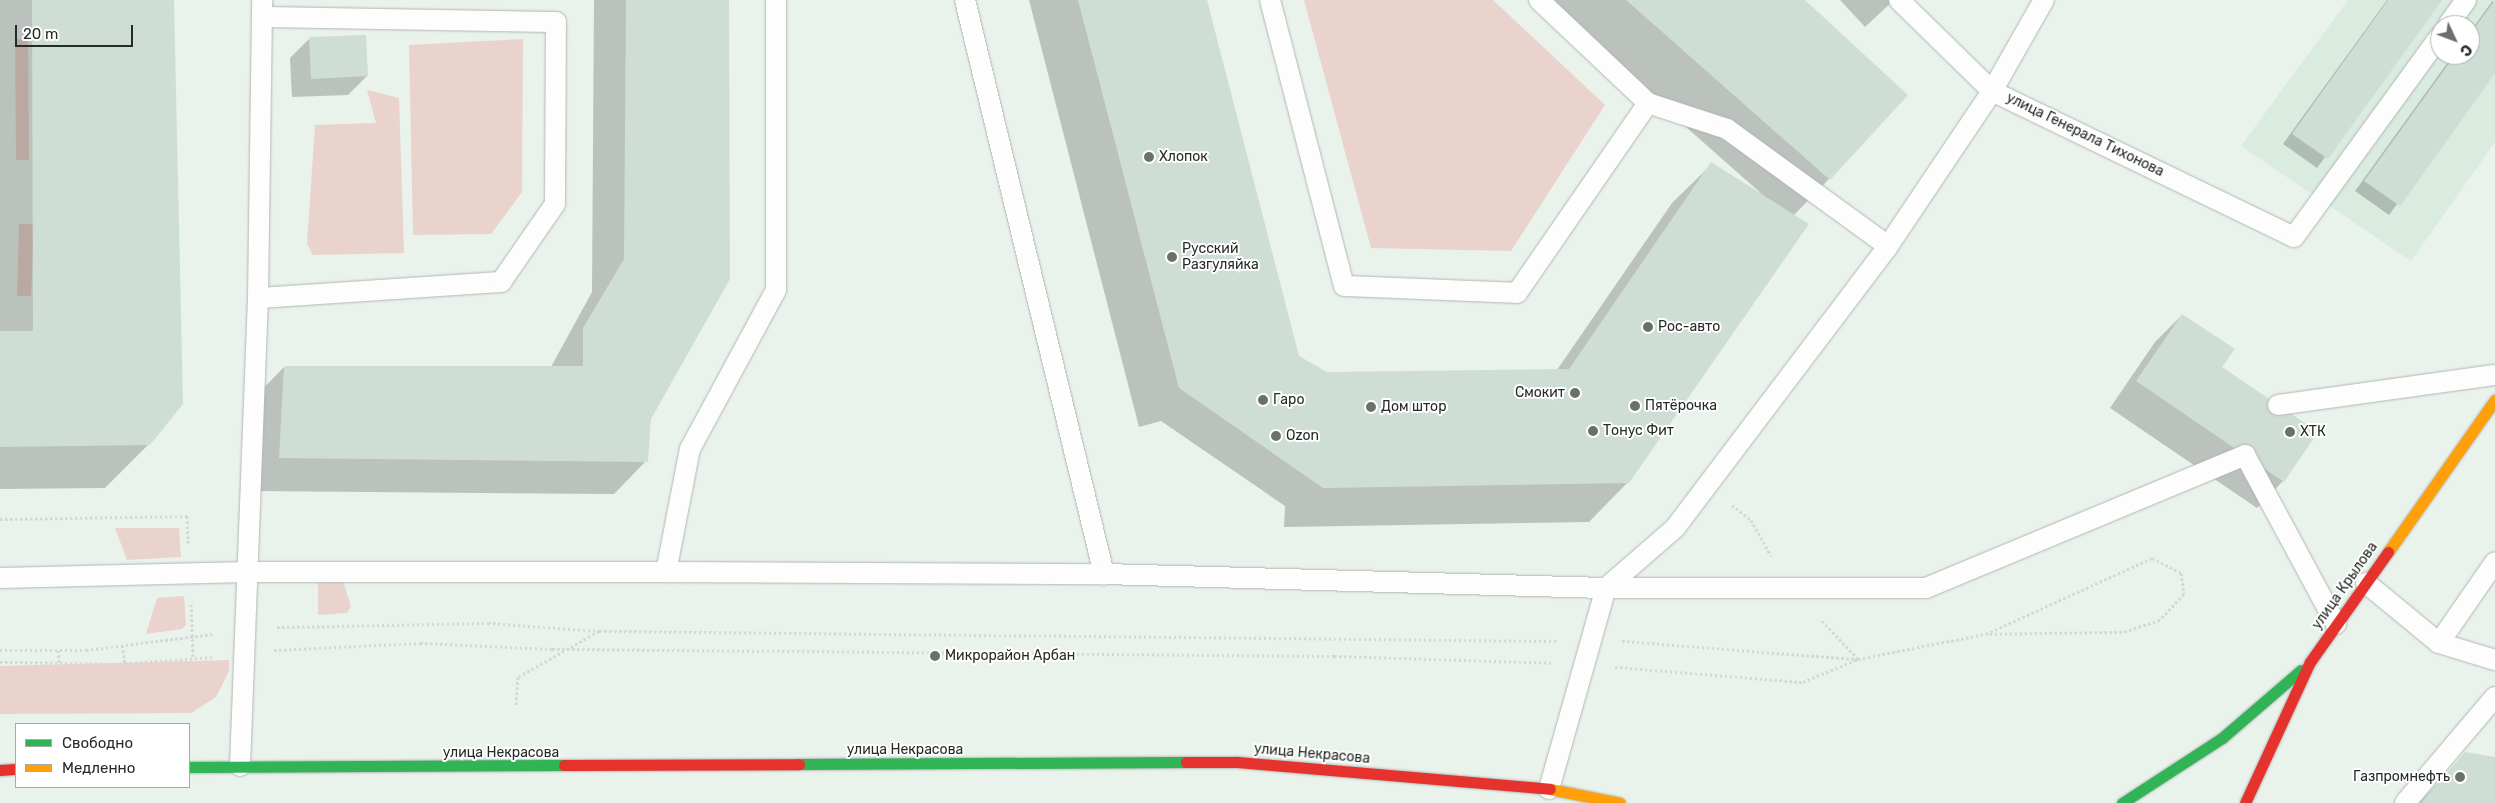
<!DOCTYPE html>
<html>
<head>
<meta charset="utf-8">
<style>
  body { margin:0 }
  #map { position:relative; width:2495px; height:803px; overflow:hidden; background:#eaf2ec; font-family:Rubik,sans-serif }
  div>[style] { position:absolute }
  .built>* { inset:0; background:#daebe0 }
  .green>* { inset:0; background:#e9d3cc }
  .shadow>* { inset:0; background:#0003 }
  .building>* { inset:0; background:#cfded4 }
  .path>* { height:3px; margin-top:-1.5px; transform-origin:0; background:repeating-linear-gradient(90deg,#d6d8d7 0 2.5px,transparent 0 5px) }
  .roads { filter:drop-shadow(0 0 1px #b1b7b3) drop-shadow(0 0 1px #b1b7b3) }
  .lane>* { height:20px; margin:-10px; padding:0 10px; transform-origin:10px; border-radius:10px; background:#fcfdfc }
  .fast>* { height:11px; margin:-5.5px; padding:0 5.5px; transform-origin:5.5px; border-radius:5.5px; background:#30b455 }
  .slow>* { height:11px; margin:-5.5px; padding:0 5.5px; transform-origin:5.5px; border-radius:5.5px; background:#ff9f0a }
  .jam>* { height:11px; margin:-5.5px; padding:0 5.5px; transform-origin:5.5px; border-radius:5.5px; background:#e5322d }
  .dots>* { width:14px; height:14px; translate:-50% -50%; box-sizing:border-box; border:2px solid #fff; border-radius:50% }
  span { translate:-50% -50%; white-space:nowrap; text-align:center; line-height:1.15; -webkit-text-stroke:4px #fff; paint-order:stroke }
  .street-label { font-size:14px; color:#252b27 }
  .poi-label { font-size:14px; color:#252b27 }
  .left { translate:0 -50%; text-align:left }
  .right { translate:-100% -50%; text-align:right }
  .legend { position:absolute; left:15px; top:723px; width:175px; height:65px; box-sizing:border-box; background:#fff; border:1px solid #a8aaa9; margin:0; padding:6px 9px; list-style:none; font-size:15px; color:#252b27 }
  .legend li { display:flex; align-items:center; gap:10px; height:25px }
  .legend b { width:25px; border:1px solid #a8aaa9 }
  .north { position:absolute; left:2430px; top:15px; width:50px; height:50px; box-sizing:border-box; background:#fff; border:1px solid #a8aaa9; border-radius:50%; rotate:133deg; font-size:14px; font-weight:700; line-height:20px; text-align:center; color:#252b27 }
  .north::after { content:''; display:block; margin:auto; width:18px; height:22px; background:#6a716c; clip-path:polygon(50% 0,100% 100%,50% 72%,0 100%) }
  .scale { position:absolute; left:15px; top:25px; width:118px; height:22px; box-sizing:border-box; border:2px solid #252b27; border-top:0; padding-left:6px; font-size:15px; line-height:18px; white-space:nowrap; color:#252b27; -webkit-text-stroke:4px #fff; paint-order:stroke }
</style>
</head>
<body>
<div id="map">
  <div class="built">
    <i style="clip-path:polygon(evenodd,2348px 0,2495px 0,2495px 142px,2411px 261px,2241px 146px,2348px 0,2440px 25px,2470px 25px,2470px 55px,2440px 55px,2440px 25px)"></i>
  </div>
  <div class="green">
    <i style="clip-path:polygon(1304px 0,1493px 0,1605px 105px,1511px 251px,1371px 248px)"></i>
    <i style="clip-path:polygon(15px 39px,28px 39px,29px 160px,16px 160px)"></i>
    <i style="clip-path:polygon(523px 39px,522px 192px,491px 234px,413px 235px,409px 45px)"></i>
    <i style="clip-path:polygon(367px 90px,399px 98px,404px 253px,313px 255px,307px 244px,315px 125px,376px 123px)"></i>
    <i style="clip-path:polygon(19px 224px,34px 224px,31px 296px,17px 296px)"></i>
    <i style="clip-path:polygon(115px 528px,179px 528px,181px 557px,127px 560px)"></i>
    <i style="clip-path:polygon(343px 581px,351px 606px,347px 613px,318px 615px,318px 583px)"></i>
    <i style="clip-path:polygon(184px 596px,186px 625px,182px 629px,146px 634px,157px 598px)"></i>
    <i style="clip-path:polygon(229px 660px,229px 671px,216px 697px,191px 713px,0 714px,0 666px)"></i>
  </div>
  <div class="shadow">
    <i style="clip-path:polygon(0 0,173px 0,149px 444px,105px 488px,0 489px)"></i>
    <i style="clip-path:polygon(594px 0,728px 0,650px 418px,646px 461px,614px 494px,247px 491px,252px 400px,284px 367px,551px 367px,592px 292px)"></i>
    <i style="clip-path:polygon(1029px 0,1205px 0,1298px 357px,1326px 373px,1557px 370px,1672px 203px,1712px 164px,1763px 195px,1542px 0,1803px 0,1829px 179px,1793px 216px,1628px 482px,1589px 522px,1284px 527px,1285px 506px,1161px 421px,1139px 427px)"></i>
    <i style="clip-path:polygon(1840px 0,1894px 0,1865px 27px)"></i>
    <i style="clip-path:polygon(2387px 0,2441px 0,2317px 168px,2283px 144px)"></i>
    <i style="clip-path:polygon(2493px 0,2495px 71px,2389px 215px,2355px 191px,2453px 55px,2470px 55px,2470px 32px)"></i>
    <i style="clip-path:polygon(309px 39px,367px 76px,348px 95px,292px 97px,290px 58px)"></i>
    <i style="clip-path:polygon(2182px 315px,2221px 368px,2283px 481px,2257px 508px,2110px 408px,2155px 342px)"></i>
    <i style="clip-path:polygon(2466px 754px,2495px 758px,2495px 803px,2419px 803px)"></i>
  </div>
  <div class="building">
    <i style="clip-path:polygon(32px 0,174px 0,183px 404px,150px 445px,0 447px,0 331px,33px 331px)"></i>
    <i style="clip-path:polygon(626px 0,729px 0,730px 279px,651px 419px,648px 462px,279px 458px,284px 366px,583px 366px,583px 328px,624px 259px)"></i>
    <i style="clip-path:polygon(1078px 0,1207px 0,1299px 356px,1327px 372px,1569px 369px,1711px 162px,1809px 224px,1629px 483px,1323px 488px,1179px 388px)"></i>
    <i style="clip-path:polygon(1626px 0,1805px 0,1908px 95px,1830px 180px)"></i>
    <i style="clip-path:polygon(2388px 0,2442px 0,2328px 159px,2292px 134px)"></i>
    <i style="clip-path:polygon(2495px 0,2495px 73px,2400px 206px,2364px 181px,2455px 55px,2470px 55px,2470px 34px)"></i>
    <i style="clip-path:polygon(366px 35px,368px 76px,311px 79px,309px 37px)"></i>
    <i style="clip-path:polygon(2182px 314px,2235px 349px,2222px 367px,2318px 432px,2284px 482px,2136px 381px)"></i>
    <i style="clip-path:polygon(2465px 752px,2495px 757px,2495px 803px,2421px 803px)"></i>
  </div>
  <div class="path">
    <i style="left:1732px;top:505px;width:24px;rotate:38deg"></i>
    <i style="left:1751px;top:520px;width:41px;rotate:60.9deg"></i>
    <i style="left:0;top:519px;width:187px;rotate:-0.9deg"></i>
    <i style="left:187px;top:516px;width:27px;rotate:88deg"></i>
    <i style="left:191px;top:604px;width:55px;rotate:87.9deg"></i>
    <i style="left:277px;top:627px;width:211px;rotate:-1.1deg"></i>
    <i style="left:488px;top:623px;width:111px;rotate:4.1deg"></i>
    <i style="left:599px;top:631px;width:93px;rotate:150.4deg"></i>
    <i style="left:518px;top:677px;width:28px;rotate:94deg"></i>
    <i style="left:599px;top:631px;width:959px;rotate:0.6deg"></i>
    <i style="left:1622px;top:641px;width:237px;rotate:4.4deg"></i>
    <i style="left:1858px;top:659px;width:130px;rotate:-11.1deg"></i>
    <i style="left:1986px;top:634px;width:183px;rotate:-24.6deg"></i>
    <i style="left:2152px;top:558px;width:33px;rotate:27deg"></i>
    <i style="left:2181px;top:573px;width:21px;rotate:82deg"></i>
    <i style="left:2184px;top:594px;width:35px;rotate:133deg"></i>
    <i style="left:2160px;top:620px;width:40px;rotate:162deg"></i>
    <i style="left:2122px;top:632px;width:136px;rotate:179.2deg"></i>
    <i style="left:122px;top:645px;width:18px;rotate:81deg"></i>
    <i style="left:0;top:650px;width:86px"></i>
    <i style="left:86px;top:650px;width:128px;rotate:-7.2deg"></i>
    <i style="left:58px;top:650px;width:13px;rotate:86deg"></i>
    <i style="left:274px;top:650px;width:146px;rotate:-2.7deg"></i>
    <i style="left:420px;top:643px;width:132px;rotate:2.6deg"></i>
    <i style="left:552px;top:649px;width:782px;rotate:0.51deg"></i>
    <i style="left:1334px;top:656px;width:218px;rotate:1.8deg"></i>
    <i style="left:0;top:662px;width:115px;rotate:1deg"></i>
    <i style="left:115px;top:664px;width:98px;rotate:-4.1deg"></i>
    <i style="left:1615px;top:667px;width:189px;rotate:4.6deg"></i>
    <i style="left:1803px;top:682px;width:60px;rotate:-22.7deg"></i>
    <i style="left:1858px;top:659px;width:54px;rotate:-133.5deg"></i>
  </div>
  <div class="roads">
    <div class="lane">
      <i style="left:965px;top:0;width:591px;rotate:76.39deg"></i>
      <i style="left:1270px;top:0;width:295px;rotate:75.5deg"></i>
      <i style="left:1344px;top:286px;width:173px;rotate:2.3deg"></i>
      <i style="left:1517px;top:293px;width:231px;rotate:-55.4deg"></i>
      <i style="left:1648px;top:103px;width:150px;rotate:-136.6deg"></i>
      <i style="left:1899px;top:0;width:130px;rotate:44.4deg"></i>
      <i style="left:1992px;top:91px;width:335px;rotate:25.8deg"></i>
      <i style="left:2294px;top:237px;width:248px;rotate:-54deg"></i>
      <i style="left:2448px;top:25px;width:31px;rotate:-54deg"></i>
      <i style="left:1648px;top:103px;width:83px;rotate:18.2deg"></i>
      <i style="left:1727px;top:129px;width:199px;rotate:36deg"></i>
      <i style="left:258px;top:298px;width:244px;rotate:-3.8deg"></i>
      <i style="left:501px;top:282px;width:95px;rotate:-55.3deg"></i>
      <i style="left:555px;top:204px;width:182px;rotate:-89.7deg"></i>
      <i style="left:556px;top:22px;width:294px;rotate:-179deg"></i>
      <i style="left:2278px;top:405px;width:219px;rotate:-7.9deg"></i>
      <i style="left:666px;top:572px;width:125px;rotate:-79deg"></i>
      <i style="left:690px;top:449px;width:181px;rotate:-61.6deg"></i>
      <i style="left:776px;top:290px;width:290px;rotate:-90deg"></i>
      <i style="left:0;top:578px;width:247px;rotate:-1.4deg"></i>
      <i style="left:247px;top:572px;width:419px"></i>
      <i style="left:666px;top:572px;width:438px;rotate:0.3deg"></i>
      <i style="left:1104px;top:574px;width:502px;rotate:1.6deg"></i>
      <i style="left:1606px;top:588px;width:91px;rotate:-41deg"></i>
      <i style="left:1675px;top:528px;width:353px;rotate:-52.9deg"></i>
      <i style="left:1888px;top:246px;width:187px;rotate:-56.1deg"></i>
      <i style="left:1992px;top:91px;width:105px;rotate:-60.3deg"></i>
      <i style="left:2366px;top:583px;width:94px;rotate:39.4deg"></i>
      <i style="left:2439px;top:643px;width:59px;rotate:16.9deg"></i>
      <i style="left:2439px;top:643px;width:98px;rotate:-55.3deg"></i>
      <i style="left:240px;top:766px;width:468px;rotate:-87.8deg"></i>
      <i style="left:258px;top:298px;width:298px;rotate:-89.2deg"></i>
      <i style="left:1549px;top:789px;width:209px;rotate:-74.2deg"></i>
      <i style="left:1606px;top:588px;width:320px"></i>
      <i style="left:1926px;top:588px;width:346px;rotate:-22.6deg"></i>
      <i style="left:2245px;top:455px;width:192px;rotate:61.7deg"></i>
      <i style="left:2405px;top:803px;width:139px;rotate:-49.7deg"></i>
    </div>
    <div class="fast">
      <i style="left:799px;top:764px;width:387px;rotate:-0.3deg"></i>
      <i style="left:189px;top:767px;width:375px;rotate:-0.3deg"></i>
      <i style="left:2122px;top:803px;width:119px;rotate:-33deg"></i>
      <i style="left:2222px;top:738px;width:104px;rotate:-40.7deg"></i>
    </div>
    <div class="slow">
      <i style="left:2388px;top:552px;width:186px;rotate:-54.9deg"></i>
      <i style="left:1550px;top:789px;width:71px;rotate:11.3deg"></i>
    </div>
    <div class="jam">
      <i style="left:1186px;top:762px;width:51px"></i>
      <i style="left:1237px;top:762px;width:314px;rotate:4.9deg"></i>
      <i style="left:564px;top:765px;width:235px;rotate:-0.2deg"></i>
      <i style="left:0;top:770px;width:16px;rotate:-4deg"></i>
      <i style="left:2245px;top:803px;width:155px;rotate:-65.3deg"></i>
      <i style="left:2310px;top:662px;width:135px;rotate:-54.7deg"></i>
    </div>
  </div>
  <div class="dots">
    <i style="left:1149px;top:157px;background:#6a716c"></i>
    <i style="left:1172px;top:257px;background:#6a716c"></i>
    <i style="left:1648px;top:327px;background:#6a716c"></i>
    <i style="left:1575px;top:393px;background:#6a716c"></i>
    <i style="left:1263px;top:400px;background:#6a716c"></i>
    <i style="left:1635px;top:406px;background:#6a716c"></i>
    <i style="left:1371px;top:407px;background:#6a716c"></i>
    <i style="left:1593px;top:431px;background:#6a716c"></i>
    <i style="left:2290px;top:432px;background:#6a716c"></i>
    <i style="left:1276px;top:436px;background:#6a716c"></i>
    <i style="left:935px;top:656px;background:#6a716c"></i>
    <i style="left:2460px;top:777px;background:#6a716c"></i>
  </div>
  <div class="street-label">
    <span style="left:2085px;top:135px;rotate:26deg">улица Генерала Тихонова</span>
    <span style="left:2345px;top:586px;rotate:-55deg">улица Крылова</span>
    <span style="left:905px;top:750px">улица Некрасова</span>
    <span style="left:501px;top:753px">улица Некрасова</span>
    <span style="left:1312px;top:754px;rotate:5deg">улица Некрасова</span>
  </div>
  <div class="poi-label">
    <span class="left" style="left:1159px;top:157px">Хлопок</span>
    <span class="left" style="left:1182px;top:257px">Русский<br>Разгуляйка</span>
    <span class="left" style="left:1658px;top:327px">Рос-авто</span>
    <span class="right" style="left:1565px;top:393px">Смокит</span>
    <span class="left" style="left:1273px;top:400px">Гаро</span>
    <span class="left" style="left:1645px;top:406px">Пятёрочка</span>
    <span class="left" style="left:1381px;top:407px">Дом штор</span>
    <span class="left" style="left:1603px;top:431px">Тонус Фит</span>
    <span class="left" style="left:2300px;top:432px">ХТК</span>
    <span class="left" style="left:1286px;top:436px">Ozon</span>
    <span class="left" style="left:945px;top:656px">Микрорайон Арбан</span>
    <span class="right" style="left:2450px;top:777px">Газпромнефть</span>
  </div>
  <ul class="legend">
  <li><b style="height:6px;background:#30b455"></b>Свободно</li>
  <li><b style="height:6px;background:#ff9f0a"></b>Медленно</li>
  </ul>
  <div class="north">С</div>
  <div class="scale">20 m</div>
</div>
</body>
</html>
